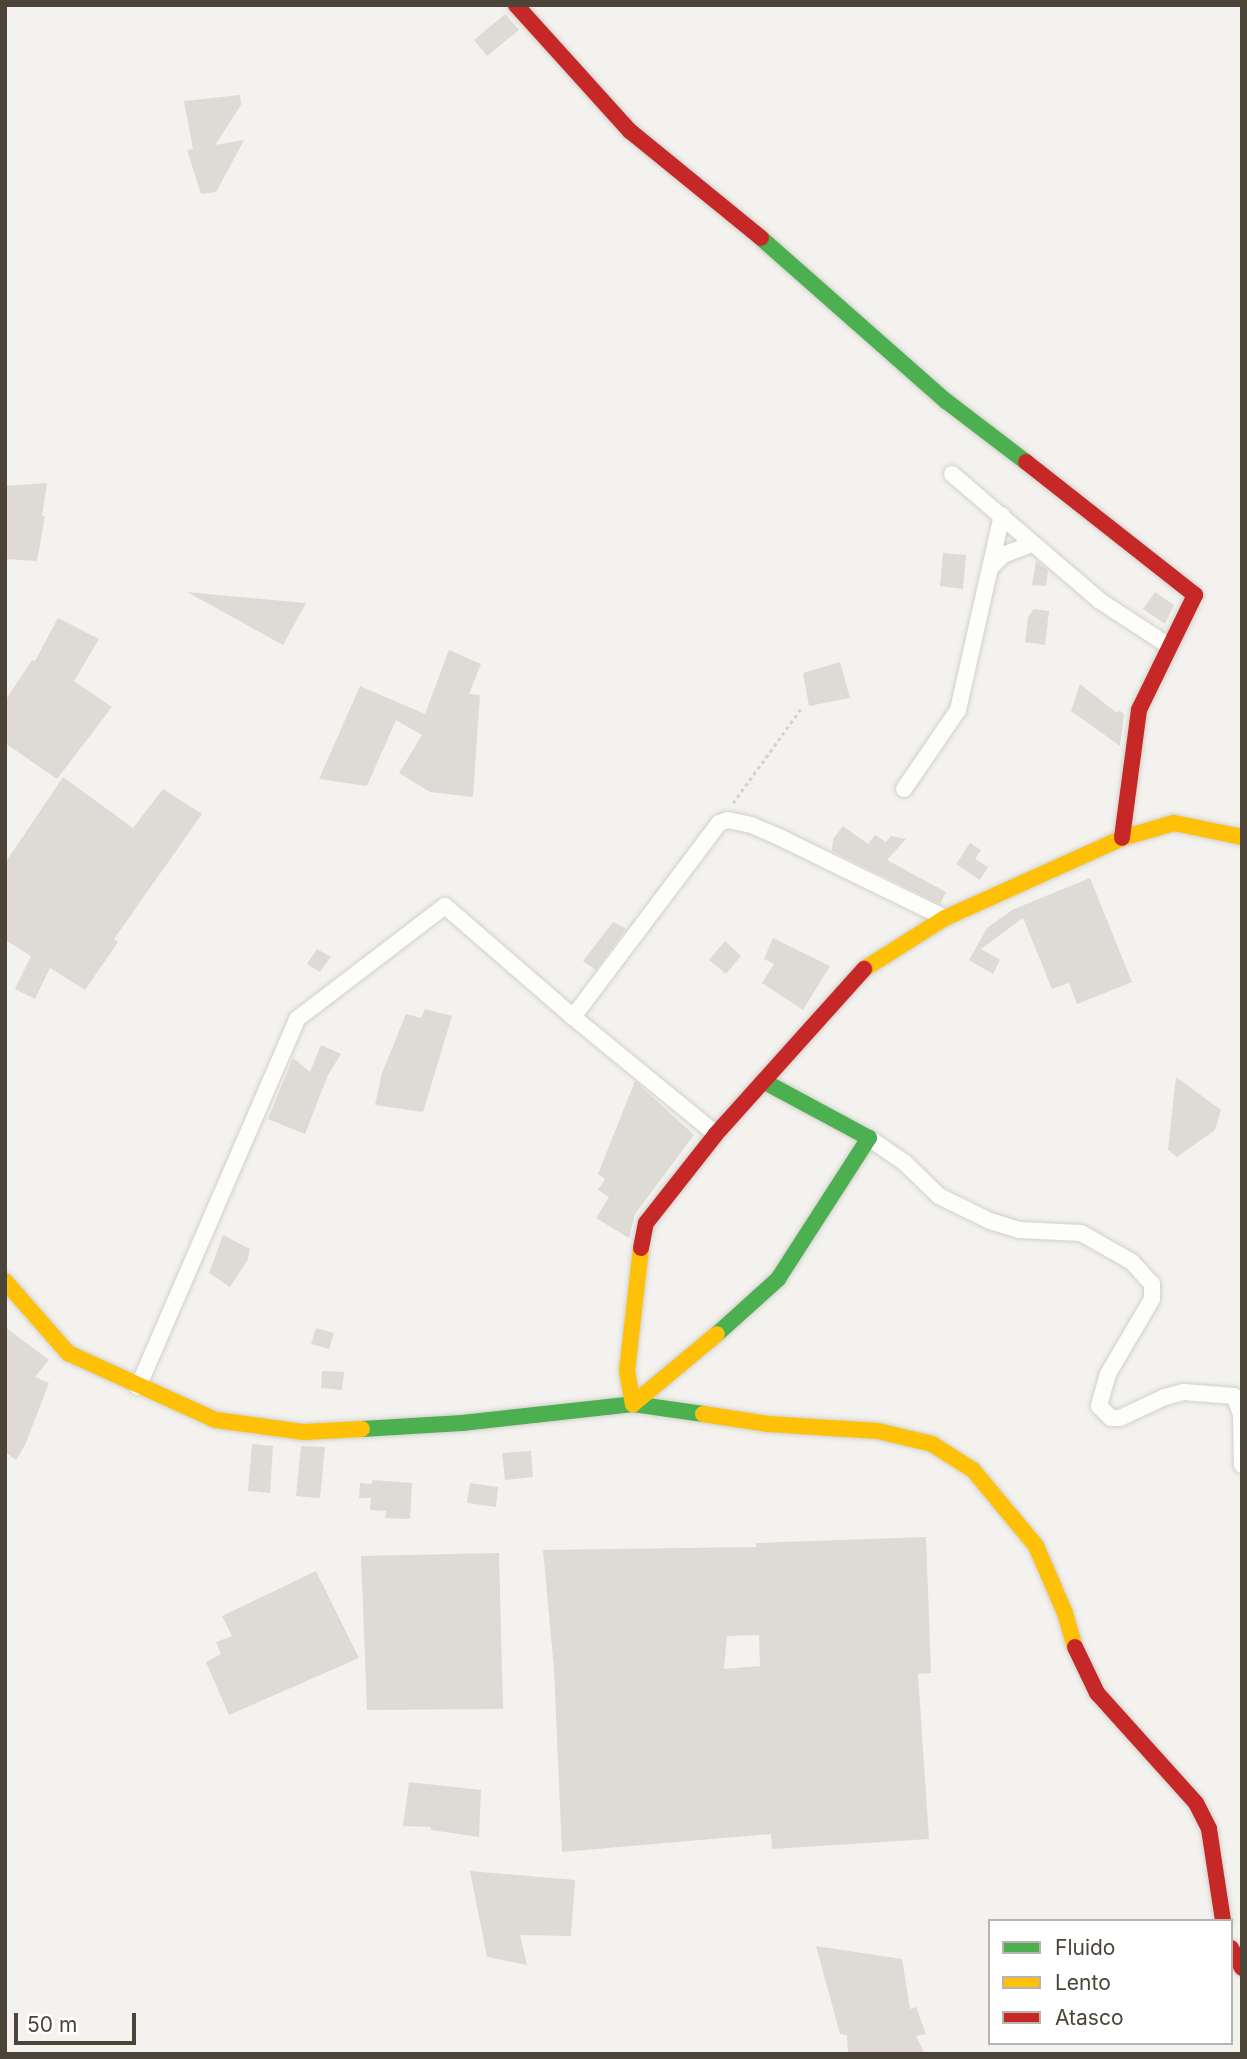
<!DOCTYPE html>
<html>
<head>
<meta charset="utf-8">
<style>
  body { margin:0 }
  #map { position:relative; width:1247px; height:2059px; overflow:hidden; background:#f4f2ee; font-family:Inter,sans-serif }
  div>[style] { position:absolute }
  .building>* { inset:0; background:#dedbd6 }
  .path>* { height:2.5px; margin-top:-1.25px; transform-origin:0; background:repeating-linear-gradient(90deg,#d3d2cc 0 3.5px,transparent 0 7px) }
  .roads { filter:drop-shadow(0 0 2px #d2d0cb) drop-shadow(0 0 2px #d2d0cb) }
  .street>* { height:16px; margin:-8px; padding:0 8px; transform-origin:8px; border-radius:8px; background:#fdfdfc }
  .fast>* { height:16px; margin:-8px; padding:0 8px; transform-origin:8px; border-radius:8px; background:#4caf50 }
  .slow>* { height:16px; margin:-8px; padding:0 8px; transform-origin:8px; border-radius:8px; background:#ffc107 }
  .jam>* { height:16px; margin:-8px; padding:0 8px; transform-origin:8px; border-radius:8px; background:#c62828 }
  span { translate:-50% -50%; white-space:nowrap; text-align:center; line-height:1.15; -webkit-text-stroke:5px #fff; paint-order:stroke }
  .frame { position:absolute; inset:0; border:7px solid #4b4439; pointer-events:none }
  .legend { position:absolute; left:988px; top:1919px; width:245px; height:126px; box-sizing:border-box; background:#fff; border:2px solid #b7b4b0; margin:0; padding:9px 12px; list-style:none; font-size:21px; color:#4b4439 }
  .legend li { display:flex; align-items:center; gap:14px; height:35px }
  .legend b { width:35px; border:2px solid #b7b4b0 }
  .scale { position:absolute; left:14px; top:2013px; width:122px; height:32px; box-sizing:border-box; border:4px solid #4b4439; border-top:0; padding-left:9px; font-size:21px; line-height:24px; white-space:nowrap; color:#4b4439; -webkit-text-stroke:5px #fff; paint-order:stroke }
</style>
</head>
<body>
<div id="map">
  <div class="building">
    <i style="clip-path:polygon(505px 14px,519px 30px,487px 56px,474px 40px)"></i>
    <i style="clip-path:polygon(240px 95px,241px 105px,215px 145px,244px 140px,216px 192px,201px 194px,187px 150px,193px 149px,184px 101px)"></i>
    <i style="clip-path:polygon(47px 483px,42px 516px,45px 516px,37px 561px,5px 559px,5px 486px)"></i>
    <i style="clip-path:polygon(943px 553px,966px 555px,963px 589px,940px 586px)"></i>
    <i style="clip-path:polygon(1036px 561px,1048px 570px,1046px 586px,1032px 585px)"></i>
    <i style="clip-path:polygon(187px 592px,306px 603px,283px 645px)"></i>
    <i style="clip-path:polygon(1155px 592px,1174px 605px,1165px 624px,1143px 609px)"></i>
    <i style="clip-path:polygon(1034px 609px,1049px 611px,1045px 645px,1025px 642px,1028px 617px)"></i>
    <i style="clip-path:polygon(58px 618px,99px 639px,74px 681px,112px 707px,57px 779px,5px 743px,5px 701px,32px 660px,35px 661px)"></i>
    <i style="clip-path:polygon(449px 650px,481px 664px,469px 694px,480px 695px,473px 797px,430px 792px,399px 773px,422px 735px,396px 720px,367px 786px,319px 779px,360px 686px,425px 714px)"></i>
    <i style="clip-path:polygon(840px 662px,850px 698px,809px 706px,803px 673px)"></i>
    <i style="clip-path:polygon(1080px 684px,1117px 713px,1119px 710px,1124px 714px,1120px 746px,1071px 711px)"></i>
    <i style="clip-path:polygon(63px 777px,133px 828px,163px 789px,202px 814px,114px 939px,118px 942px,85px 990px,50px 968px,35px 999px,15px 989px,31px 956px,5px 940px,5px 863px)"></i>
    <i style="clip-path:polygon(843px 826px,868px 844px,875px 835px,886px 842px,891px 836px,906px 839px,887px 860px,946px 892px,940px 904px,832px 851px,833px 839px)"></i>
    <i style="clip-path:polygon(970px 843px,981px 850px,975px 859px,988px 867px,980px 880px,956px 864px)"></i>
    <i style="clip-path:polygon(1090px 878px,1132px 982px,1077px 1004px,1069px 983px,1052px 989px,1023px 918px,981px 949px,1000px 960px,993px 974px,969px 960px,987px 928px,1012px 910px)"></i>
    <i style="clip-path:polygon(613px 922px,626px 929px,596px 970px,583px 961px)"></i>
    <i style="clip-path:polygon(773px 938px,830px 966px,803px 1010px,762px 983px,774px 964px,764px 959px)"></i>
    <i style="clip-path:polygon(725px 941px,741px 956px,726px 974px,709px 960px)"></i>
    <i style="clip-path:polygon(317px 949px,331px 957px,320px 972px,307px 964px)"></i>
    <i style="clip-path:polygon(425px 1009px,452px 1016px,423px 1112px,375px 1105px,382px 1073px,406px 1014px,421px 1018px)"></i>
    <i style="clip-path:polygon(321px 1045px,341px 1054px,328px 1075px,305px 1134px,268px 1119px,293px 1058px,310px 1072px)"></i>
    <i style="clip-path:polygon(1176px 1077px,1221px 1110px,1215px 1130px,1177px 1157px,1168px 1150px)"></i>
    <i style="clip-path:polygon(635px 1081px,694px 1135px,635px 1214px,629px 1238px,596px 1218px,609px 1197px,598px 1190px,605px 1179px,598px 1174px)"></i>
    <i style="clip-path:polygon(223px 1235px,250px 1249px,248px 1259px,230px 1287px,209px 1273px)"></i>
    <i style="clip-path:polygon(5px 1327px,49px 1360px,35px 1377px,49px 1383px,25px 1445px,16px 1460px,5px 1452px)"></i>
    <i style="clip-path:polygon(316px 1328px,334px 1333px,329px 1349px,311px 1344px)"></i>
    <i style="clip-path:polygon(322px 1371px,344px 1372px,342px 1390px,321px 1388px)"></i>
    <i style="clip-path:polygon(252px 1444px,273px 1446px,270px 1493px,248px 1491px)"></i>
    <i style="clip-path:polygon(301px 1446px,325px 1447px,320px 1498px,296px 1496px)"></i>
    <i style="clip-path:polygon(531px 1451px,533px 1477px,505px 1480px,502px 1453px)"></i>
    <i style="clip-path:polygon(373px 1480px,412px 1483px,410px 1519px,385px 1518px,386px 1511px,370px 1510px,371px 1498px,359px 1498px,360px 1483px,371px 1484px)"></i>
    <i style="clip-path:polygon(470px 1483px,498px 1487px,496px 1507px,467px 1503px)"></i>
    <i style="clip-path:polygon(evenodd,926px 1537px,931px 1673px,918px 1674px,929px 1839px,772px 1849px,771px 1834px,562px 1852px,554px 1669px,543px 1550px,756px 1547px,756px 1543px,926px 1537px,759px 1635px,760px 1666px,724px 1669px,727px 1636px,759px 1635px)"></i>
    <i style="clip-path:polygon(499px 1553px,503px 1709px,367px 1710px,361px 1556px)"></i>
    <i style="clip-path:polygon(316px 1571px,359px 1658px,229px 1715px,206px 1662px,221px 1654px,216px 1642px,232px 1636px,222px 1616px)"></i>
    <i style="clip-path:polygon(409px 1782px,481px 1790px,479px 1837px,431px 1830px,431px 1827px,403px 1826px)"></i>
    <i style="clip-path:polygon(470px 1871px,575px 1880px,571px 1936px,520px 1935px,527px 1965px,487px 1957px)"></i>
    <i style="clip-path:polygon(816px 1946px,902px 1959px,910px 2009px,916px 2007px,926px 2034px,916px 2036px,925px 2054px,848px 2054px,847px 2035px,840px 2034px)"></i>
  </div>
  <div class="path">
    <i style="left:733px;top:803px;width:118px;rotate:-54.3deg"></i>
  </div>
  <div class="roads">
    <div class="street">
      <i style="left:952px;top:474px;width:195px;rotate:40.6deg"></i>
      <i style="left:1100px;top:601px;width:82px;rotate:33.1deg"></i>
      <i style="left:990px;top:568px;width:54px;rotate:-77.2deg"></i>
      <i style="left:904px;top:789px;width:96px;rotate:-55.6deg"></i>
      <i style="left:958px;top:710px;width:146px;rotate:-77.3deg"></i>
      <i style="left:990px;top:568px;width:18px;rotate:-45deg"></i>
      <i style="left:1003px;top:555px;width:31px;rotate:-21deg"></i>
      <i style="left:573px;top:1017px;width:243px;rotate:-53deg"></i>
      <i style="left:719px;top:823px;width:9px;rotate:-18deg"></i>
      <i style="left:728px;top:820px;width:24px;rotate:12deg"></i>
      <i style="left:751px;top:825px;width:33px;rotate:23deg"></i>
      <i style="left:781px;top:838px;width:182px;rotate:26deg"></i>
      <i style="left:869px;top:1138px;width:44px;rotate:34.8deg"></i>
      <i style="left:905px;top:1163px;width:47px;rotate:44.1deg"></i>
      <i style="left:939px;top:1196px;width:57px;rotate:26.1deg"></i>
      <i style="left:990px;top:1221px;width:31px;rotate:17deg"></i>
      <i style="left:1020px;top:1230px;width:61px;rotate:2.8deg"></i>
      <i style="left:1081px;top:1233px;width:59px;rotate:29.6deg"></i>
      <i style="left:1132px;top:1262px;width:30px;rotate:48deg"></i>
      <i style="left:1152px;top:1284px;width:15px;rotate:90deg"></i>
      <i style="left:1152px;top:1299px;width:87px;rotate:120.4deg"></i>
      <i style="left:1108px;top:1374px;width:33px;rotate:106deg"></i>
      <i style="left:1099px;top:1406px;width:17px;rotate:45deg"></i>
      <i style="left:1111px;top:1418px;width:9px"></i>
      <i style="left:1120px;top:1418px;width:50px;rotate:-25deg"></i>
      <i style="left:1165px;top:1397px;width:20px;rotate:-15deg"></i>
      <i style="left:1184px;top:1392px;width:50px;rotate:4.6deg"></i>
      <i style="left:1234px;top:1396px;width:19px;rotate:69deg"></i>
      <i style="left:1241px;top:1414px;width:51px;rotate:88.9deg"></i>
      <i style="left:138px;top:1387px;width:401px;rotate:-66.6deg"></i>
      <i style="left:297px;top:1019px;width:186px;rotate:-37.4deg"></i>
      <i style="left:445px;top:906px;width:169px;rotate:40.9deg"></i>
      <i style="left:573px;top:1017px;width:185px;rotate:39.3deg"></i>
    </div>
    <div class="fast">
      <i style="left:761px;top:238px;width:247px;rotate:41.4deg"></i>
      <i style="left:946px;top:401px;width:101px;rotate:37.3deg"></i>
      <i style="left:717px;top:1334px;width:82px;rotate:-42deg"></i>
      <i style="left:778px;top:1279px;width:168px;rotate:-57.2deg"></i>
      <i style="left:869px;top:1138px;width:120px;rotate:-151.7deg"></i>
      <i style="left:362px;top:1429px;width:100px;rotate:-3.4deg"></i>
      <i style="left:462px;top:1423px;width:172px;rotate:-6.3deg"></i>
      <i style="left:633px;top:1404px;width:71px;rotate:8.1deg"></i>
    </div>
    <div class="slow">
      <i style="left:864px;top:969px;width:96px;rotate:-32.2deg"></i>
      <i style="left:945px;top:918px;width:194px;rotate:-24.3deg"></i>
      <i style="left:1122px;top:838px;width:54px;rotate:-16.1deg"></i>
      <i style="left:1174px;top:823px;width:69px;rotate:11.6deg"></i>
      <i style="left:641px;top:1248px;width:124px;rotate:96.5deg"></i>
      <i style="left:627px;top:1371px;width:34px;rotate:80deg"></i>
      <i style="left:633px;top:1404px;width:109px;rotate:-39.8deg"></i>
      <i style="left:5px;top:1281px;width:96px;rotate:48.8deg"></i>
      <i style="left:68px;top:1353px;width:162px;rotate:24.4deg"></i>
      <i style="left:216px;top:1420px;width:89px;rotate:7.8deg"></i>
      <i style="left:304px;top:1432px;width:58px;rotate:-3deg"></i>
      <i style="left:703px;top:1414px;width:66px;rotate:8.7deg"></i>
      <i style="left:768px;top:1424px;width:110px;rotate:3.6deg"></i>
      <i style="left:878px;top:1431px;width:56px;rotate:13.5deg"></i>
      <i style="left:932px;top:1444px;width:49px;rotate:32.4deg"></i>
      <i style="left:973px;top:1470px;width:99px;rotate:50.3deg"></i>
      <i style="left:1036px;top:1546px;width:73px;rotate:66.6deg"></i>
      <i style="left:1065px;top:1613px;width:35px;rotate:74deg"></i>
    </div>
    <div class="jam">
      <i style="left:516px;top:5px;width:170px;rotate:47.9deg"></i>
      <i style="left:630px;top:131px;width:169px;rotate:39.2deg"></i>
      <i style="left:1026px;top:462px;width:215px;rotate:38.2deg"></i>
      <i style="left:1195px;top:595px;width:128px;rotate:116deg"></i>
      <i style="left:1139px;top:710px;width:129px;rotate:97.6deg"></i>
      <i style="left:641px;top:1248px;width:25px;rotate:-79deg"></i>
      <i style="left:646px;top:1223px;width:113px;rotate:-51.8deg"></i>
      <i style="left:716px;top:1134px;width:222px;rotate:-48.1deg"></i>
      <i style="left:1075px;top:1647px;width:51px;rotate:64.4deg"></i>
      <i style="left:1097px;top:1693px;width:148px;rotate:48deg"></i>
      <i style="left:1196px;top:1803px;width:29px;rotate:63deg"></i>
      <i style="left:1209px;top:1829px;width:93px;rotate:81.3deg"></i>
      <i style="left:1231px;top:1948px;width:23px;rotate:61deg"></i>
    </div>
  </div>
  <div class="frame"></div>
  <ul class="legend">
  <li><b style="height:9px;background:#4caf50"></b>Fluido</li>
  <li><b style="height:9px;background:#ffc107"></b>Lento</li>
  <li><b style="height:9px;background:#c62828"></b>Atasco</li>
  </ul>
  <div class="scale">50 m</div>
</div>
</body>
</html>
